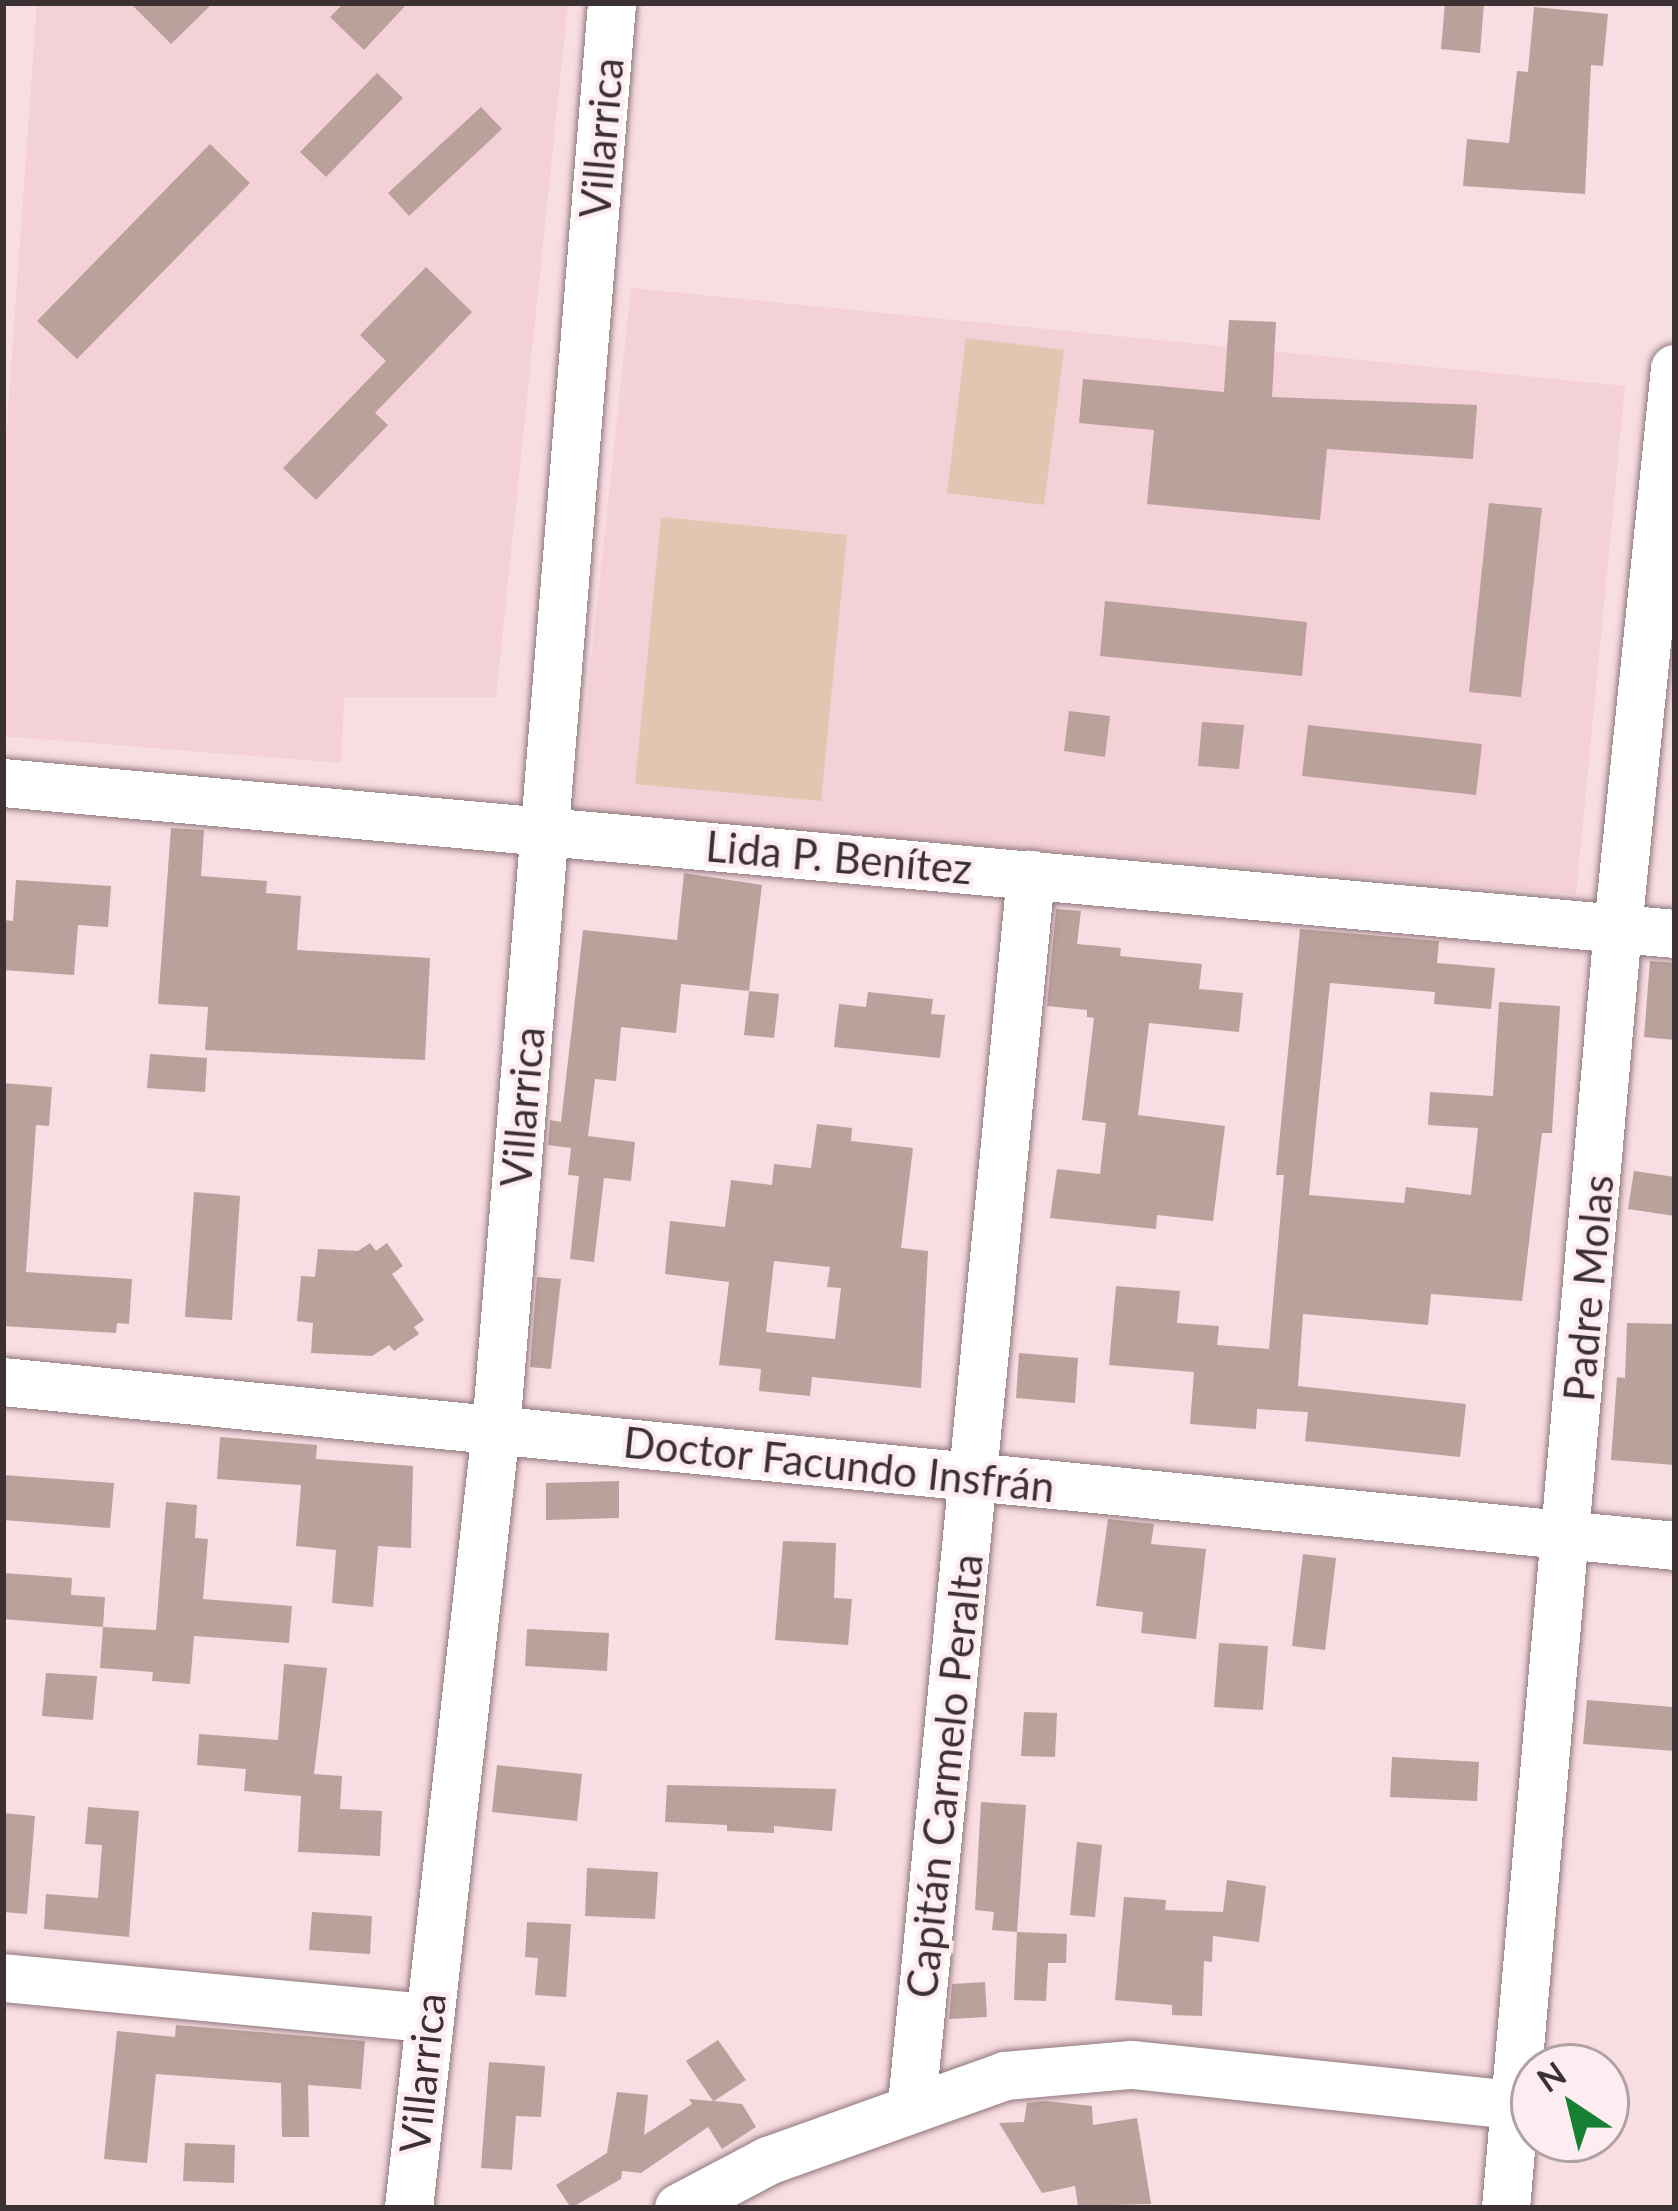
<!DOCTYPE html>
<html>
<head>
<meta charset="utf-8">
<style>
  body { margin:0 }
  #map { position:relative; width:1678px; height:2211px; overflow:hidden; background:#f8dde2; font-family:Lato,sans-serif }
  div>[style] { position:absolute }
  .built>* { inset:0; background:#f4d0d7 }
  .green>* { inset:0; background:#e1c7b1 }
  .building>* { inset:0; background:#baa19b }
  .roads { filter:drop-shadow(0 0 3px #8f777b) drop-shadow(0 0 3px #8f777b) }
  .minor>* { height:48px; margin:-24px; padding:0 24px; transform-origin:24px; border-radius:24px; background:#fff }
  span { translate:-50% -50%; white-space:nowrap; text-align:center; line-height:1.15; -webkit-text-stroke:9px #feedf0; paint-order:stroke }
  .street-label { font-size:42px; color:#3b3032 }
  .frame { position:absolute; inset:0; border:6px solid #3b3032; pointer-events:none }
  .north { position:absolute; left:1510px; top:2043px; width:120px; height:120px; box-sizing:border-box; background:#feedf0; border:3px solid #b0a1a4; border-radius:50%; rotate:325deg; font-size:33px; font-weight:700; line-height:48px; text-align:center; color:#3b3032 }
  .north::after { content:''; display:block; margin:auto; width:42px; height:54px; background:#188034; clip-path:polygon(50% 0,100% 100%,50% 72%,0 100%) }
</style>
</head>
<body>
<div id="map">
  <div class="built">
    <i style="clip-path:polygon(37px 3px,568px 3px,496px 697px,344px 697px,341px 763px,3px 736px,3px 480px)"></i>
    <i style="clip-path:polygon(631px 288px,1625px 386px,1576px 894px,575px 813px)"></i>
  </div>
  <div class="green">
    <i style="clip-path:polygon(966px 338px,1064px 350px,1044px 505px,947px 493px)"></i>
    <i style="clip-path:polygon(661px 517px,847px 535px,821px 801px,635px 784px)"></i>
  </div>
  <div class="building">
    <i style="clip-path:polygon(130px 3px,213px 3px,171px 44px)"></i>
    <i style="clip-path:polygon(344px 3px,408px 3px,364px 50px,330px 17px)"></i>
    <i style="clip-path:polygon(1445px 3px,1484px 3px,1480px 53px,1441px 49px)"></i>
    <i style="clip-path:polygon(1534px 7px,1608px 14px,1603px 66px,1591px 65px,1585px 194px,1463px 186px,1467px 139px,1509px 143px,1517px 71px,1528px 72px)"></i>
    <i style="clip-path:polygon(377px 73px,403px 98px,326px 177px,300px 152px)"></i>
    <i style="clip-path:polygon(481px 107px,502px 129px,409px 216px,388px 193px)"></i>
    <i style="clip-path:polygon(210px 144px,250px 183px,77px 359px,37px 321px)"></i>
    <i style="clip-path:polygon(426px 267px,472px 312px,375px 413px,388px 425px,316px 500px,283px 468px,386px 361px,360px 335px)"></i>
    <i style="clip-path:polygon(1229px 320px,1276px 322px,1272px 397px,1477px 405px,1473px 459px,1327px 449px,1320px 520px,1147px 504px,1154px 430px,1079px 423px,1083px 379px,1224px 392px)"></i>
    <i style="clip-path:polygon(1489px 503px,1542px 508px,1521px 697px,1469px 692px)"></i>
    <i style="clip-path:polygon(1105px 601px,1307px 622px,1302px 676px,1100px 656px)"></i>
    <i style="clip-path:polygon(1069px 711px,1110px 716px,1105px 757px,1064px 751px)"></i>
    <i style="clip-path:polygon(1202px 722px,1244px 725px,1239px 769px,1198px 766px)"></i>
    <i style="clip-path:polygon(1308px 725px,1482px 744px,1476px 795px,1302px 776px)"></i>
    <i style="clip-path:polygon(171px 828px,204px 830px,201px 876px,267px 881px,266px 893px,301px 896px,297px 950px,430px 958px,425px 1060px,205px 1050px,208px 1007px,158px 1004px)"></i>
    <i style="clip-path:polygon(684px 873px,762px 885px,749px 991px,681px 984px,676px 1033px,621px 1027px,616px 1081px,595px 1079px,588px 1136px,635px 1142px,631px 1181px,604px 1178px,594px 1262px,570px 1259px,579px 1176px,568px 1175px,571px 1148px,548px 1145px,550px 1120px,561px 1122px,583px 930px,677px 940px)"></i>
    <i style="clip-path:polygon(16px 880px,111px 886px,108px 927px,78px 925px,74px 975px,3px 970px,3px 920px,13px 921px)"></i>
    <i style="clip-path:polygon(1056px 909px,1081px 911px,1077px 944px,1121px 948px,1120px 956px,1202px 964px,1199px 989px,1243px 993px,1239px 1032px,1149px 1023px,1138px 1115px,1225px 1126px,1213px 1221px,1157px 1215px,1156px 1229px,1050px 1218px,1057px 1169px,1100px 1174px,1106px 1123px,1082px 1120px,1094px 1018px,1087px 1017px,1087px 1010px,1047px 1006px)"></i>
    <i style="clip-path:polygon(1300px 929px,1439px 941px,1437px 963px,1495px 968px,1491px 1009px,1434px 1004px,1435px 992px,1330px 983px,1309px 1195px,1404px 1203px,1406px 1187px,1471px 1195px,1478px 1128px,1428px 1125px,1430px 1092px,1493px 1096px,1499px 1002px,1560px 1006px,1552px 1133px,1542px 1133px,1522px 1301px,1431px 1294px,1428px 1325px,1303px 1314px,1298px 1386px,1466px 1404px,1460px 1457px,1305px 1441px,1308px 1412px,1257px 1409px,1256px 1429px,1190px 1424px,1194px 1372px,1109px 1365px,1116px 1286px,1180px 1291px,1177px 1323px,1219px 1326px,1217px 1345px,1269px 1349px,1284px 1175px,1276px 1175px)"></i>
    <i style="clip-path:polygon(1650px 961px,1675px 963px,1675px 1040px,1644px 1037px)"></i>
    <i style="clip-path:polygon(749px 991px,779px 994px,774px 1038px,744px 1035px)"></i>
    <i style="clip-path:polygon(868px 992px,933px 999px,931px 1014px,945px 1015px,940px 1058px,834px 1047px,839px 1004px,866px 1007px)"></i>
    <i style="clip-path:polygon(150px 1054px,207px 1058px,205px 1092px,147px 1088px)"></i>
    <i style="clip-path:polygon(3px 1083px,52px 1087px,49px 1126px,36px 1125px,26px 1272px,132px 1279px,129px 1324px,117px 1323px,116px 1333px,3px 1326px)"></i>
    <i style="clip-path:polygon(evenodd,817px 1124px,852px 1128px,851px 1141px,913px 1148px,901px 1248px,928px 1251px,921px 1388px,812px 1377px,810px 1396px,759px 1391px,761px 1369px,719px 1365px,729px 1282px,665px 1274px,670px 1221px,725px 1227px,731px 1180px,772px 1185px,774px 1164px,811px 1168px,817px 1124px,774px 1261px,830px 1267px,827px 1287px,841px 1288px,835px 1339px,766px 1332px,774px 1261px)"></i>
    <i style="clip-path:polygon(1634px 1171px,1675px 1177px,1675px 1216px,1628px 1209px)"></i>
    <i style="clip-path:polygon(194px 1192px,240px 1196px,232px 1320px,185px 1317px)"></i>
    <i style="clip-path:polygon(370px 1243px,376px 1251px,387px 1243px,403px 1266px,392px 1274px,424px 1320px,414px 1327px,419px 1334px,394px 1351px,389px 1345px,372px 1356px,311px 1353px,313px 1323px,297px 1321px,301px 1276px,315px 1277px,318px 1249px,358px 1251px)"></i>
    <i style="clip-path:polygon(537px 1277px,561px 1279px,551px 1369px,530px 1367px)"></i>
    <i style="clip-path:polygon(1627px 1323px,1675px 1324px,1675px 1465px,1611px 1460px,1617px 1377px,1625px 1378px)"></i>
    <i style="clip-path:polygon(1019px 1353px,1078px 1358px,1075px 1403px,1016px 1398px)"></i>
    <i style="clip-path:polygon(220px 1437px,317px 1445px,316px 1459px,413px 1466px,411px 1548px,378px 1546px,373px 1607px,332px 1603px,336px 1550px,296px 1546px,301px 1485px,217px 1479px)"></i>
    <i style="clip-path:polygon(3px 1475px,114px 1483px,110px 1528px,3px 1520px)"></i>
    <i style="clip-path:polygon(619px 1481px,619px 1518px,546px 1520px,546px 1483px)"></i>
    <i style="clip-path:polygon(166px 1502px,197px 1505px,195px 1538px,208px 1539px,203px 1599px,292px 1606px,289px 1643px,194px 1636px,190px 1684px,152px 1681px,153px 1672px,100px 1668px,103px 1627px,156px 1630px)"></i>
    <i style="clip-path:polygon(1108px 1519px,1154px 1524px,1151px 1544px,1206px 1549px,1196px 1639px,1141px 1633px,1143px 1612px,1096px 1606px)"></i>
    <i style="clip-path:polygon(783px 1541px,836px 1543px,834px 1598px,852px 1599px,848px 1645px,775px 1640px)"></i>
    <i style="clip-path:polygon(1303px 1554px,1336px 1558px,1325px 1650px,1292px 1646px)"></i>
    <i style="clip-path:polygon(3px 1573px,72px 1578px,71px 1595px,105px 1597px,103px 1627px,3px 1619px)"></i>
    <i style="clip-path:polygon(527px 1629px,609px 1633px,607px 1671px,525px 1666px)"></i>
    <i style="clip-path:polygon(1219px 1643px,1268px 1646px,1263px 1710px,1214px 1707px)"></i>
    <i style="clip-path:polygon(284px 1664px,327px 1668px,314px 1774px,342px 1776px,340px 1809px,382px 1811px,380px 1856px,298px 1852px,301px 1796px,244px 1791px,246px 1769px,197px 1765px,199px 1734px,278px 1740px)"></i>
    <i style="clip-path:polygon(46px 1673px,97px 1676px,93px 1720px,42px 1716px)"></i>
    <i style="clip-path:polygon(1587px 1700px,1672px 1707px,1675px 1751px,1583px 1744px)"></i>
    <i style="clip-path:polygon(1024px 1712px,1057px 1713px,1055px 1757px,1021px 1756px)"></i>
    <i style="clip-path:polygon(1392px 1757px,1479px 1762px,1477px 1801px,1390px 1797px)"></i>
    <i style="clip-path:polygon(497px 1765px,582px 1774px,577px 1821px,492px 1812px)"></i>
    <i style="clip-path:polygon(667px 1785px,836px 1789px,832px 1831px,774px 1826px,774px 1833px,727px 1831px,727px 1825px,665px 1822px)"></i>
    <i style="clip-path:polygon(981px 1802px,1026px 1805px,1017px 1932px,992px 1930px,994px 1912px,975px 1910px)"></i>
    <i style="clip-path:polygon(88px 1807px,139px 1811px,129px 1937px,44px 1929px,46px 1894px,98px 1898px,102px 1845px,85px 1844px)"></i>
    <i style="clip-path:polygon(3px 1813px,35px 1816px,27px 1914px,3px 1912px)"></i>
    <i style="clip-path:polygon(1077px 1842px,1102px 1845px,1095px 1917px,1070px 1915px)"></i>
    <i style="clip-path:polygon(587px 1868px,658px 1872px,655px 1919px,585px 1916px)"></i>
    <i style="clip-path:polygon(1227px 1880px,1266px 1886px,1259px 1942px,1213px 1936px,1212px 1962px,1204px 1961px,1202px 2016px,1172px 2015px,1172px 2005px,1115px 2000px,1124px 1897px,1166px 1900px,1165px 1910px,1223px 1912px)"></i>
    <i style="clip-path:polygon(312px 1912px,372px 1916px,370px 1954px,309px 1950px)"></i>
    <i style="clip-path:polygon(527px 1922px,571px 1924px,566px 1997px,535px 1995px,538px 1958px,525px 1957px)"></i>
    <i style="clip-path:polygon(1017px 1932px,1067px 1934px,1066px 1963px,1048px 1963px,1046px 2001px,1014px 2000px)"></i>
    <i style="clip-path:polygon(985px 1982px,987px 2017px,949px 2019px,952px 1984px)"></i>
    <i style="clip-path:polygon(176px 2025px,365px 2041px,361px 2089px,308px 2085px,309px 2137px,282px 2137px,281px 2083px,156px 2074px,147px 2163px,104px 2159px,117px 2031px,175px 2037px)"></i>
    <i style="clip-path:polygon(718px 2040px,746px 2080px,714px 2101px,742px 2104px,756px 2127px,722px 2149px,708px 2127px,641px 2173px,622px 2171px,621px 2179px,571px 2208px,556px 2185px,607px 2153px,617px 2092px,648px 2095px,644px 2135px,692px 2104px,689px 2099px,713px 2101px,686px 2061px)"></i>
    <i style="clip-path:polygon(489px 2062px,545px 2066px,541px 2117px,516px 2116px,512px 2170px,481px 2168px)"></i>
    <i style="clip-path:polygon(1045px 2101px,1092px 2106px,1093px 2125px,1137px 2118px,1151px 2204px,1078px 2206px,1075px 2186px,1042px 2193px,999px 2123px,1024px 2122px,1027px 2103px)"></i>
    <i style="clip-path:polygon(185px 2143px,235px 2145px,234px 2183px,183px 2181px)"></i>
  </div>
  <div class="roads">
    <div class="minor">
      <i style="left:3px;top:783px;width:1679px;rotate:5.16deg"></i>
      <i style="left:3px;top:1382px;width:1680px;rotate:5.6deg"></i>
      <i style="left:3px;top:1978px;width:425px;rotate:5.4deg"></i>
      <i style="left:912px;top:2105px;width:1236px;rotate:-84.47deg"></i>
      <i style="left:409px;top:2208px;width:783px;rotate:-83.62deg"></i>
      <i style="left:496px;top:1430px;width:1432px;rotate:-85.35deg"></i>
      <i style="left:679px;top:2208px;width:101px;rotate:-27.8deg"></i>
      <i style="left:768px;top:2161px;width:252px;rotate:-19.7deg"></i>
      <i style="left:1005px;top:2076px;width:127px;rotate:-5deg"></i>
      <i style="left:1132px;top:2065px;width:384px;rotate:6deg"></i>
      <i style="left:1506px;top:2208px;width:1285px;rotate:-85deg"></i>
      <i style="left:1618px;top:928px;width:562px;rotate:-84.18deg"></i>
    </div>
  </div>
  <div class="street-label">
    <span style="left:601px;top:138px;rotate:-85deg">Villarrica</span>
    <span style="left:839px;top:857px;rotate:5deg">Lida P. Benítez</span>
    <span style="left:522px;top:1107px;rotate:-85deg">Villarrica</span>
    <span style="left:1588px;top:1288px;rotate:-85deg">Padre Molas</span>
    <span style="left:839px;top:1464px;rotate:6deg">Doctor Facundo Insfrán</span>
    <span style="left:944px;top:1776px;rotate:-84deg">Capitán Carmelo Peralta</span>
    <span style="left:422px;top:2073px;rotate:-84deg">Villarrica</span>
  </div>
  <div class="frame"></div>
  <div class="north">N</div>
</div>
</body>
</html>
